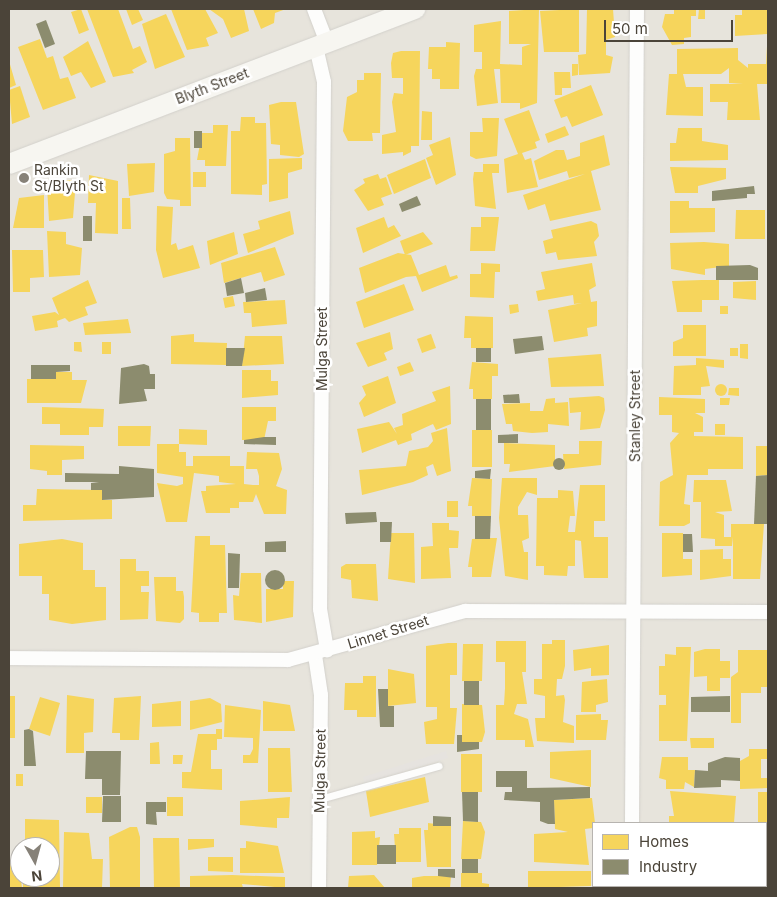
<!DOCTYPE html>
<html>
<head>
<meta charset="utf-8">
<style>
  body { margin:0 }
  #map { position:relative; width:777px; height:897px; overflow:hidden; background:#f4f2ee; font-family:Inter,sans-serif }
  div>[style] { position:absolute }
  .residential>* { inset:0; background:#e7e4dc }
  .parking>* { inset:0; background:#e6e3df }
  .homes>* { inset:0; background:#f6d55c }
  .round { border-radius:50% }
  .industry>* { inset:0; background:#8c8c6e }
  .roads { filter:drop-shadow(0 0 1px #d2d0cb) drop-shadow(0 0 1px #d2d0cb) }
  .lane>* { height:7px; margin:-3.5px; padding:0 3.5px; transform-origin:3.5px; border-radius:3.5px; background:#fdfdfc }
  .street>* { height:14px; margin:-7px; padding:0 7px; transform-origin:7px; border-radius:7px; background:#fdfdfc }
  .secondary>* { height:20px; margin:-10px; padding:0 10px; transform-origin:10px; border-radius:10px; background:#f7f6f1 }
  .dots>* { width:14px; height:14px; translate:-50% -50%; box-sizing:border-box; border:2px solid #fff; border-radius:50% }
  span { translate:-50% -50%; white-space:nowrap; text-align:center; line-height:1.15; -webkit-text-stroke:5px #fff; paint-order:stroke }
  .street-label { font-size:14px; color:#4b4439 }
  .poi-label { font-size:14px; color:#4b4439 }
  .left { translate:0 -50%; text-align:left }
  .frame { position:absolute; inset:0; border:10px solid #4b4439; pointer-events:none }
  .legend { position:absolute; left:592px; top:822px; width:175px; height:65px; box-sizing:border-box; background:#fff; border:1px solid #b7b4b0; margin:0; padding:6px 9px; list-style:none; font-size:15px; color:#4b4439 }
  .legend li { display:flex; align-items:center; gap:10px; height:25px }
  .legend b { width:25px; border:1px solid #b7b4b0 }
  .north { position:absolute; left:10px; top:837px; width:50px; height:50px; box-sizing:border-box; background:#fff; border:1px solid #b7b4b0; border-radius:50%; rotate:173deg; font-size:14px; font-weight:700; line-height:20px; text-align:center; color:#4b4439 }
  .north::after { content:''; display:block; margin:auto; width:18px; height:22px; background:#868178; clip-path:polygon(50% 0,100% 100%,50% 72%,0 100%) }
  .scale { position:absolute; left:604px; top:20px; width:129px; height:22px; box-sizing:border-box; border:2px solid #4b4439; border-top:0; padding-left:6px; font-size:15px; line-height:18px; white-space:nowrap; color:#4b4439; -webkit-text-stroke:4px #fff; paint-order:stroke }
</style>
</head>
<body>
<div id="map">
  <div class="residential">
    <i style="clip-path:polygon(evenodd,9px 9px,768px 9px,768px 888px,9px 888px,9px 9px,593px 823px,766px 823px,766px 886px,593px 886px,593px 823px,9px 9px,20px 847px,50px 847px,50px 877px,20px 877px,20px 847px)"></i>
  </div>
  <div class="parking">
    <i style="clip-path:polygon(446px 751px,448px 758px,365px 783px,363px 777px)"></i>
  </div>
  <div class="homes">
    <i style="clip-path:polygon(81px 9px,89px 30px,79px 34px,71px 12px)"></i>
    <i style="clip-path:polygon(87px 9px,118px 9px,133px 49px,140px 46px,147px 62px,132px 70px,134px 73px,113px 77px)"></i>
    <i style="clip-path:polygon(126px 9px,138px 9px,143px 20px,132px 25px)"></i>
    <i style="clip-path:polygon(171px 9px,205px 9px,218px 33px,206px 38px,209px 46px,187px 50px)"></i>
    <i style="clip-path:polygon(209px 9px,244px 9px,249px 31px,231px 38px,223px 19px)"></i>
    <i style="clip-path:polygon(253px 9px,286px 9px,275px 13px,274px 23px,261px 29px)"></i>
    <i style="clip-path:polygon(539px 9px,537px 103px,520px 109px,520px 103px,501px 103px,500px 69px,494px 69px,498px 103px,477px 106px,474px 76px,476px 69px,482px 69px,482px 52px,474px 52px,474px 25px,501px 21px,500px 64px,522px 65px,522px 47px,531px 44px,509px 44px,509px 11px)"></i>
    <i style="clip-path:polygon(579px 9px,579px 52px,544px 52px,540px 11px)"></i>
    <i style="clip-path:polygon(587px 9px,613px 9px,615px 37px,606px 40px,606px 55px,613px 57px,610px 73px,579px 75px,578px 55px,586px 54px)"></i>
    <i style="clip-path:polygon(674px 9px,696px 9px,696px 16px,691px 16px,691px 37px,684px 38px,684px 44px,672px 45px,662px 27px,665px 14px,674px 14px)"></i>
    <i style="clip-path:polygon(699px 9px,705px 9px,705px 19px,698px 19px)"></i>
    <i style="clip-path:polygon(742px 9px,768px 9px,768px 34px,735px 36px,735px 15px,742px 15px)"></i>
    <i style="clip-path:polygon(166px 14px,185px 57px,155px 69px,142px 24px)"></i>
    <i style="clip-path:polygon(40px 39px,47px 58px,53px 56px,60px 79px,68px 77px,76px 98px,43px 110px,18px 47px)"></i>
    <i style="clip-path:polygon(88px 41px,106px 82px,91px 88px,81px 72px,71px 76px,63px 57px)"></i>
    <i style="clip-path:polygon(446px 42px,460px 43px,459px 89px,440px 89px,440px 79px,432px 79px,432px 69px,428px 69px,429px 47px,446px 47px)"></i>
    <i style="clip-path:polygon(766px 46px,768px 84px,757px 84px,760px 120px,727px 120px,728px 102px,710px 102px,710px 84px,743px 84px,729px 83px,729px 68px,721px 74px,683px 74px,686px 87px,703px 87px,703px 116px,666px 115px,669px 74px,677px 74px,677px 49px,738px 48px,738px 60px,748px 68px,748px 64px,766px 64px)"></i>
    <i style="clip-path:polygon(401px 51px,420px 51px,419px 146px,411px 146px,411px 152px,403px 156px,403px 152px,382px 154px,382px 135px,396px 132px,392px 102px,394px 93px,403px 94px,403px 78px,392px 78px,391px 63px,393px 53px)"></i>
    <i style="clip-path:polygon(9px 61px,16px 85px,9px 88px)"></i>
    <i style="clip-path:polygon(572px 64px,578px 64px,578px 75px,572px 76px)"></i>
    <i style="clip-path:polygon(554px 72px,570px 72px,571px 88px,562px 88px,562px 95px,555px 95px)"></i>
    <i style="clip-path:polygon(364px 73px,381px 73px,380px 133px,372px 133px,373px 141px,348px 141px,343px 131px,347px 97px,357px 92px,357px 80px,364px 80px)"></i>
    <i style="clip-path:polygon(591px 85px,603px 115px,572px 127px,567px 116px,561px 118px,554px 100px)"></i>
    <i style="clip-path:polygon(20px 86px,30px 117px,12px 124px,9px 90px)"></i>
    <i style="clip-path:polygon(281px 102px,296px 102px,304px 154px,299px 157px,280px 155px,280px 145px,271px 144px,269px 105px)"></i>
    <i style="clip-path:polygon(529px 110px,540px 140px,535px 142px,537px 148px,522px 153px,525px 160px,531px 158px,538px 187px,507px 193px,504px 159px,518px 154px,504px 119px)"></i>
    <i style="clip-path:polygon(422px 111px,432px 112px,432px 140px,421px 140px)"></i>
    <i style="clip-path:polygon(241px 117px,255px 117px,255px 123px,266px 123px,267px 184px,262px 185px,262px 195px,231px 194px,231px 131px,240px 131px)"></i>
    <i style="clip-path:polygon(482px 118px,499px 118px,497px 156px,476px 159px,470px 156px,470px 132px,483px 132px)"></i>
    <i style="clip-path:polygon(213px 125px,228px 125px,226px 166px,205px 166px,205px 160px,197px 160px,202px 133px,213px 133px)"></i>
    <i style="clip-path:polygon(565px 126px,569px 135px,548px 143px,545px 134px)"></i>
    <i style="clip-path:polygon(678px 128px,702px 128px,702px 141px,728px 145px,728px 160px,670px 161px,670px 143px,676px 143px)"></i>
    <i style="clip-path:polygon(604px 135px,610px 165px,591px 171px,601px 210px,550px 221px,545px 204px,528px 210px,523px 195px,585px 174px,569px 178px,567px 171px,539px 180px,534px 161px,556px 150px,564px 150px,567px 160px,580px 156px,580px 143px)"></i>
    <i style="clip-path:polygon(450px 137px,456px 175px,436px 185px,426px 158px,433px 155px,429px 145px)"></i>
    <i style="clip-path:polygon(175px 138px,190px 138px,191px 206px,180px 206px,180px 200px,167px 199px,164px 193px,164px 154px,175px 151px)"></i>
    <i style="clip-path:polygon(302px 158px,302px 169px,288px 173px,288px 198px,269px 202px,269px 159px)"></i>
    <i style="clip-path:polygon(425px 159px,431px 178px,394px 194px,387px 175px)"></i>
    <i style="clip-path:polygon(155px 163px,154px 192px,129px 196px,127px 164px)"></i>
    <i style="clip-path:polygon(483px 164px,499px 164px,499px 173px,492px 173px,496px 209px,475px 206px,473px 179px,474px 172px,483px 172px)"></i>
    <i style="clip-path:polygon(670px 167px,726px 168px,726px 179px,698px 186px,698px 193px,675px 193px)"></i>
    <i style="clip-path:polygon(193px 172px,206px 172px,206px 187px,193px 187px)"></i>
    <i style="clip-path:polygon(378px 174px,380px 179px,386px 177px,392px 194px,381px 198px,384px 205px,368px 211px,354px 190px,365px 183px,363px 179px)"></i>
    <i style="clip-path:polygon(89px 175px,118px 181px,118px 234px,95px 233px,96px 203px,88px 203px)"></i>
    <i style="clip-path:polygon(61px 180px,76px 180px,73px 218px,49px 221px,47px 186px,61px 186px)"></i>
    <i style="clip-path:polygon(44px 195px,44px 228px,13px 228px,19px 198px)"></i>
    <i style="clip-path:polygon(122px 198px,130px 198px,131px 229px,122px 229px)"></i>
    <i style="clip-path:polygon(670px 201px,689px 201px,689px 208px,715px 208px,715px 232px,670px 233px)"></i>
    <i style="clip-path:polygon(157px 206px,173px 207px,171px 245px,176px 243px,178px 250px,193px 245px,200px 268px,163px 278px,156px 250px)"></i>
    <i style="clip-path:polygon(736px 210px,765px 210px,765px 239px,735px 239px)"></i>
    <i style="clip-path:polygon(290px 211px,294px 234px,248px 253px,243px 234px,260px 229px,258px 221px)"></i>
    <i style="clip-path:polygon(384px 217px,388px 228px,394px 225px,401px 236px,363px 253px,356px 228px)"></i>
    <i style="clip-path:polygon(481px 217px,499px 217px,495px 251px,470px 251px,471px 227px,481px 227px)"></i>
    <i style="clip-path:polygon(591px 221px,597px 224px,599px 236px,594px 242px,597px 256px,558px 260px,556px 252px,546px 254px,543px 241px,553px 238px,551px 230px)"></i>
    <i style="clip-path:polygon(47px 231px,66px 232px,66px 244px,82px 248px,80px 275px,49px 277px)"></i>
    <i style="clip-path:polygon(234px 232px,238px 254px,210px 265px,207px 241px)"></i>
    <i style="clip-path:polygon(423px 232px,433px 244px,405px 255px,400px 241px)"></i>
    <i style="clip-path:polygon(704px 242px,729px 244px,729px 266px,705px 269px,705px 275px,671px 269px,670px 243px)"></i>
    <i style="clip-path:polygon(275px 247px,285px 275px,264px 282px,261px 272px,224px 283px,221px 263px)"></i>
    <i style="clip-path:polygon(12px 250px,43px 250px,44px 277px,30px 278px,30px 292px,13px 292px)"></i>
    <i style="clip-path:polygon(398px 253px,411px 255px,419px 275px,446px 265px,450px 277px,457px 275px,458px 278px,422px 292px,416px 276px,406px 277px,365px 293px,359px 268px)"></i>
    <i style="clip-path:polygon(481px 263px,500px 264px,500px 272px,495px 272px,494px 298px,470px 297px,470px 274px,481px 274px)"></i>
    <i style="clip-path:polygon(592px 263px,596px 286px,589px 290px,591px 302px,597px 301px,597px 326px,587px 328px,588px 336px,554px 342px,548px 310px,582px 303px,574px 304px,573px 295px,538px 301px,536px 291px,545px 289px,541px 272px)"></i>
    <i style="clip-path:polygon(88px 280px,97px 303px,85px 307px,88px 315px,69px 322px,65px 318px,57px 321px,58px 327px,35px 331px,32px 316px,55px 312px,59px 315px,52px 298px)"></i>
    <i style="clip-path:polygon(702px 280px,719px 280px,719px 300px,702px 300px,702px 312px,677px 312px,672px 281px)"></i>
    <i style="clip-path:polygon(756px 281px,756px 300px,733px 298px,733px 282px)"></i>
    <i style="clip-path:polygon(404px 284px,414px 310px,364px 328px,356px 302px)"></i>
    <i style="clip-path:polygon(233px 296px,235px 306px,225px 308px,223px 298px)"></i>
    <i style="clip-path:polygon(285px 300px,287px 324px,252px 327px,251px 313px,244px 313px,243px 302px)"></i>
    <i style="clip-path:polygon(518px 304px,519px 312px,510px 314px,509px 305px)"></i>
    <i style="clip-path:polygon(720px 306px,728px 306px,728px 314px,720px 314px)"></i>
    <i style="clip-path:polygon(465px 316px,493px 317px,493px 348px,471px 348px,471px 338px,464px 338px)"></i>
    <i style="clip-path:polygon(128px 319px,131px 333px,85px 335px,83px 323px)"></i>
    <i style="clip-path:polygon(683px 325px,706px 325px,706px 356px,673px 356px,673px 342px,683px 338px)"></i>
    <i style="clip-path:polygon(390px 332px,393px 349px,384px 353px,387px 360px,368px 367px,356px 343px)"></i>
    <i style="clip-path:polygon(194px 334px,194px 342px,227px 343px,226px 365px,171px 364px,171px 336px)"></i>
    <i style="clip-path:polygon(431px 334px,436px 348px,422px 353px,417px 339px)"></i>
    <i style="clip-path:polygon(245px 336px,282px 336px,284px 364px,242px 366px)"></i>
    <i style="clip-path:polygon(74px 342px,81px 342px,82px 352px,74px 351px)"></i>
    <i style="clip-path:polygon(102px 342px,111px 342px,111px 354px,102px 354px)"></i>
    <i style="clip-path:polygon(740px 344px,748px 344px,748px 359px,740px 358px)"></i>
    <i style="clip-path:polygon(730px 348px,738px 348px,738px 356px,730px 356px)"></i>
    <i style="clip-path:polygon(601px 354px,604px 386px,551px 387px,548px 358px)"></i>
    <i style="clip-path:polygon(696px 358px,724px 360px,724px 368px,706px 366px,710px 386px,701px 387px,701px 395px,673px 395px,674px 366px,696px 365px)"></i>
    <i style="clip-path:polygon(410px 362px,414px 371px,400px 376px,397px 367px)"></i>
    <i style="clip-path:polygon(472px 362px,498px 364px,498px 376px,492px 376px,492px 399px,473px 399px,473px 389px,469px 389px)"></i>
    <i style="clip-path:polygon(242px 370px,271px 370px,271px 381px,278px 381px,278px 395px,242px 398px)"></i>
    <i style="clip-path:polygon(56px 372px,72px 372px,72px 380px,87px 380px,81px 403px,27px 403px,27px 379px,56px 379px)"></i>
    <i style="clip-path:polygon(388px 376px,396px 403px,364px 417px,359px 403px,366px 395px,362px 386px)"></i>
    <i class="round" style="left:715px;top:384px;width:12px;height:12px"></i>
    <i style="clip-path:polygon(450px 386px,451px 424px,436px 430px,433px 424px,411px 434px,412px 440px,398px 445px,396px 440px,362px 453px,357px 429px,389px 422px,397px 434px,394px 428px,403px 425px,402px 414px,436px 401px,432px 392px)"></i>
    <i style="clip-path:polygon(729px 388px,739px 388px,739px 396px,728px 395px)"></i>
    <i style="clip-path:polygon(599px 396px,604px 398px,605px 410px,600px 428px,580px 430px,581px 412px,570px 413px,569px 398px)"></i>
    <i style="clip-path:polygon(659px 397px,705px 399px,705px 413px,695px 413px,703px 417px,703px 432px,694px 432px,694px 436px,743px 437px,743px 469px,708px 469px,708px 475px,687px 475px,684px 504px,690px 505px,690px 523px,684px 526px,659px 526px,660px 482px,673px 475px,670px 443px,679px 433px,672px 432px,672px 415px,659px 415px)"></i>
    <i style="clip-path:polygon(555px 398px,555px 403px,568px 402px,569px 426px,548px 424px,548px 432px,532px 433px,513px 431px,512px 424px,506px 424px,502px 404px,530px 403px,530px 411px,543px 411px,546px 399px)"></i>
    <i style="clip-path:polygon(720px 398px,730px 398px,729px 405px,720px 405px)"></i>
    <i style="clip-path:polygon(42px 407px,104px 409px,103px 427px,89px 427px,89px 435px,60px 435px,60px 424px,42px 424px)"></i>
    <i style="clip-path:polygon(242px 407px,276px 407px,276px 421px,268px 421px,264px 440px,242px 440px)"></i>
    <i style="clip-path:polygon(715px 424px,725px 424px,725px 435px,715px 435px)"></i>
    <i style="clip-path:polygon(118px 426px,151px 426px,150px 446px,118px 446px)"></i>
    <i style="clip-path:polygon(447px 428px,451px 471px,437px 476px,433px 464px,426px 467px,428px 475px,413px 482px,362px 495px,359px 470px,406px 466px,409px 451px,428px 447px,433px 441px,431px 433px)"></i>
    <i style="clip-path:polygon(179px 429px,207px 430px,207px 445px,179px 444px)"></i>
    <i style="clip-path:polygon(472px 430px,492px 430px,492px 467px,472px 467px)"></i>
    <i style="clip-path:polygon(579px 441px,602px 441px,601px 465px,564px 469px,563px 454px,579px 454px)"></i>
    <i style="clip-path:polygon(504px 443px,555px 445px,555px 466px,509px 472px,510px 464px,504px 464px)"></i>
    <i style="clip-path:polygon(157px 444px,179px 444px,179px 452px,186px 452px,186px 466px,193px 466px,193px 456px,230px 456px,230px 466px,244px 466px,244px 484px,253px 485px,259px 485px,259px 476px,257px 469px,246px 469px,247px 452px,279px 453px,282px 469px,276px 486px,287px 490px,286px 514px,264px 514px,256px 494px,253px 502px,239px 502px,239px 508px,230px 508px,230px 513px,206px 513px,201px 491px,206px 491px,206px 486px,236px 484px,219px 482px,219px 476px,194px 473px,187px 522px,166px 522px,157px 483px,177px 486px,183px 484px,183px 477px,157px 473px)"></i>
    <i style="clip-path:polygon(30px 445px,84px 446px,84px 459px,62px 460px,62px 475px,47px 475px,47px 471px,30px 469px)"></i>
    <i style="clip-path:polygon(756px 446px,768px 446px,768px 475px,756px 476px)"></i>
    <i style="clip-path:polygon(472px 478px,492px 479px,491px 516px,472px 516px,472px 506px,468px 506px)"></i>
    <i style="clip-path:polygon(502px 478px,537px 478px,537px 495px,527px 492px,518px 507px,518px 515px,528px 515px,529px 538px,522px 541px,524px 552px,528px 552px,528px 580px,505px 576px,499px 518px)"></i>
    <i style="clip-path:polygon(694px 480px,726px 480px,732px 511px,715px 512px,724px 515px,724px 537px,731px 537px,731px 524px,764px 524px,760px 579px,733px 579px,733px 537px,732px 546px,715px 546px,715px 539px,701px 538px,701px 502px,693px 502px)"></i>
    <i style="clip-path:polygon(580px 485px,605px 485px,605px 521px,594px 521px,594px 537px,608px 537px,608px 578px,584px 578px,581px 541px,575px 540px,575px 566px,568px 566px,567px 576px,544px 575px,544px 566px,536px 566px,537px 498px,558px 498px,558px 490px,573px 491px,575px 516px,570px 516px,568px 532px,575px 532px)"></i>
    <i style="clip-path:polygon(37px 489px,102px 490px,102px 500px,112px 500px,112px 519px,23px 521px,23px 505px,36px 505px)"></i>
    <i style="clip-path:polygon(447px 501px,458px 501px,458px 517px,447px 517px)"></i>
    <i style="clip-path:polygon(432px 523px,449px 523px,449px 530px,459px 531px,458px 548px,449px 548px,451px 578px,421px 579px,421px 547px,433px 546px)"></i>
    <i style="clip-path:polygon(391px 533px,414px 533px,415px 583px,388px 579px)"></i>
    <i style="clip-path:polygon(662px 533px,683px 533px,683px 559px,692px 559px,692px 575px,662px 577px)"></i>
    <i style="clip-path:polygon(195px 536px,210px 536px,210px 545px,225px 545px,227px 613px,219px 613px,219px 622px,199px 622px,199px 613px,191px 612px)"></i>
    <i style="clip-path:polygon(490px 538px,497px 538px,491px 577px,472px 577px,472px 567px,468px 567px,472px 539px)"></i>
    <i style="clip-path:polygon(62px 539px,83px 543px,83px 570px,95px 570px,95px 587px,106px 587px,106px 620px,72px 624px,49px 620px,49px 594px,42px 594px,42px 576px,19px 576px,19px 544px)"></i>
    <i style="clip-path:polygon(723px 549px,723px 559px,731px 559px,731px 576px,700px 580px,700px 550px)"></i>
    <i style="clip-path:polygon(120px 559px,136px 559px,136px 571px,149px 571px,149px 586px,141px 586px,141px 592px,149px 592px,148px 619px,120px 620px)"></i>
    <i style="clip-path:polygon(346px 564px,376px 564px,378px 601px,352px 598px,351px 580px,341px 578px,341px 567px)"></i>
    <i style="clip-path:polygon(241px 573px,261px 573px,262px 623px,234px 620px,233px 595px,239px 596px)"></i>
    <i style="clip-path:polygon(154px 577px,176px 577px,176px 591px,183px 591px,184px 597px,184px 619px,180px 623px,156px 621px)"></i>
    <i style="clip-path:polygon(283px 581px,294px 581px,293px 617px,266px 622px,266px 589px,283px 589px)"></i>
    <i style="clip-path:polygon(552px 640px,565px 640px,565px 666px,562px 679px,557px 679px,556px 696px,564px 695px,565px 700px,563px 722px,574px 726px,574px 743px,537px 741px,535px 718px,545px 718px,545px 696px,534px 694px,534px 679px,542px 679px,542px 644px,552px 644px)"></i>
    <i style="clip-path:polygon(496px 641px,526px 641px,526px 672px,522px 672px,527px 704px,517px 704px,514px 714px,528px 719px,534px 747px,525px 747px,525px 740px,496px 740px,496px 705px,504px 705px,505px 688px,505px 662px,496px 662px)"></i>
    <i style="clip-path:polygon(448px 643px,457px 643px,457px 675px,450px 675px,450px 708px,457px 708px,454px 744px,426px 744px,424px 722px,437px 719px,437px 707px,426px 707px,426px 646px)"></i>
    <i style="clip-path:polygon(463px 644px,483px 644px,482px 681px,462px 681px)"></i>
    <i style="clip-path:polygon(609px 645px,609px 675px,591px 676px,591px 668px,574px 671px,573px 650px)"></i>
    <i style="clip-path:polygon(676px 647px,691px 647px,687px 741px,659px 741px,659px 705px,666px 705px,666px 695px,659px 695px,659px 666px,665px 666px,665px 654px,676px 655px)"></i>
    <i style="clip-path:polygon(705px 649px,720px 649px,720px 661px,730px 661px,730px 678px,720px 678px,720px 691px,707px 691px,707px 676px,694px 677px,694px 652px)"></i>
    <i style="clip-path:polygon(738px 650px,768px 650px,768px 687px,761px 687px,761px 693px,741px 693px,741px 723px,731px 723px,731px 677px,738px 672px)"></i>
    <i style="clip-path:polygon(388px 669px,414px 674px,416px 703px,388px 706px)"></i>
    <i style="clip-path:polygon(363px 676px,376px 676px,376px 717px,357px 717px,357px 710px,344px 710px,345px 683px,363px 683px)"></i>
    <i style="clip-path:polygon(607px 679px,608px 702px,596px 705px,596px 712px,581px 712px,582px 682px)"></i>
    <i style="clip-path:polygon(67px 695px,94px 699px,93px 732px,84px 733px,84px 753px,66px 753px)"></i>
    <i style="clip-path:polygon(9px 696px,15px 696px,15px 738px,9px 738px)"></i>
    <i style="clip-path:polygon(141px 696px,139px 740px,120px 740px,120px 733px,112px 733px,114px 698px)"></i>
    <i style="clip-path:polygon(40px 697px,60px 703px,50px 736px,29px 729px)"></i>
    <i style="clip-path:polygon(210px 698px,221px 704px,222px 722px,190px 730px,190px 701px)"></i>
    <i style="clip-path:polygon(181px 701px,181px 726px,152px 727px,152px 704px)"></i>
    <i style="clip-path:polygon(263px 701px,290px 705px,295px 731px,263px 731px)"></i>
    <i style="clip-path:polygon(462px 704px,482px 705px,485px 732px,482px 742px,462px 742px)"></i>
    <i style="clip-path:polygon(225px 705px,261px 710px,258px 763px,243px 763px,243px 755px,250px 755px,253px 749px,253px 738px,224px 737px)"></i>
    <i style="clip-path:polygon(601px 714px,601px 720px,608px 720px,606px 740px,576px 740px,576px 715px)"></i>
    <i style="clip-path:polygon(216px 729px,222px 729px,222px 739px,217px 739px,217px 750px,211px 750px,211px 769px,222px 769px,222px 790px,182px 788px,182px 772px,191px 772px,198px 734px,216px 734px)"></i>
    <i style="clip-path:polygon(690px 738px,714px 738px,714px 748px,691px 748px)"></i>
    <i style="clip-path:polygon(159px 742px,160px 764px,150px 764px,150px 743px)"></i>
    <i style="clip-path:polygon(268px 748px,290px 748px,292px 792px,268px 792px)"></i>
    <i style="clip-path:polygon(749px 749px,767px 749px,767px 759px,761px 759px,761px 778px,768px 778px,768px 788px,740px 789px,740px 761px,749px 756px)"></i>
    <i style="clip-path:polygon(591px 750px,591px 787px,550px 778px,550px 752px)"></i>
    <i style="clip-path:polygon(461px 754px,482px 754px,482px 792px,461px 792px)"></i>
    <i style="clip-path:polygon(173px 755px,183px 755px,182px 764px,173px 764px)"></i>
    <i style="clip-path:polygon(662px 757px,688px 757px,688px 770px,695px 770px,694px 787px,685px 782px,684px 789px,666px 789px,666px 780px,659px 778px)"></i>
    <i style="clip-path:polygon(16px 774px,23px 774px,23px 786px,16px 786px)"></i>
    <i style="clip-path:polygon(425px 777px,429px 802px,370px 817px,366px 791px)"></i>
    <i style="clip-path:polygon(670px 791px,736px 796px,734px 823px,669px 823px,669px 816px,674px 816px)"></i>
    <i style="clip-path:polygon(758px 792px,768px 792px,768px 822px,758px 822px)"></i>
    <i style="clip-path:polygon(86px 797px,102px 797px,102px 813px,86px 813px)"></i>
    <i style="clip-path:polygon(167px 797px,183px 797px,183px 816px,167px 816px)"></i>
    <i style="clip-path:polygon(290px 797px,289px 818px,277px 818px,277px 828px,240px 825px,240px 801px)"></i>
    <i style="clip-path:polygon(592px 798px,595px 823px,593px 828px,585px 829px,589px 865px,534px 862px,534px 834px,568px 832px,555px 829px,554px 800px)"></i>
    <i style="clip-path:polygon(25px 819px,59px 820px,60px 888px,23px 887px,23px 877px,50px 877px,50px 847px,25px 847px)"></i>
    <i style="clip-path:polygon(463px 821px,481px 822px,485px 832px,481px 859px,461px 859px)"></i>
    <i style="clip-path:polygon(428px 823px,451px 826px,451px 867px,427px 867px,424px 830px,428px 830px)"></i>
    <i style="clip-path:polygon(130px 827px,137px 827px,140px 837px,140px 888px,110px 888px,109px 837px)"></i>
    <i style="clip-path:polygon(399px 828px,421px 828px,421px 862px,396px 862px,394px 834px,399px 834px)"></i>
    <i style="clip-path:polygon(375px 831px,375px 838px,380px 837px,377px 865px,352px 865px,352px 832px)"></i>
    <i style="clip-path:polygon(64px 832px,89px 833px,92px 859px,103px 859px,102px 888px,63px 888px)"></i>
    <i style="clip-path:polygon(153px 838px,179px 838px,180px 888px,154px 888px)"></i>
    <i style="clip-path:polygon(188px 839px,214px 839px,214px 847px,188px 850px)"></i>
    <i style="clip-path:polygon(246px 841px,278px 846px,284px 873px,240px 873px,240px 848px,246px 848px)"></i>
    <i style="clip-path:polygon(208px 857px,233px 857px,233px 872px,208px 871px)"></i>
    <i style="clip-path:polygon(9px 863px,19px 863px,22px 888px,9px 888px)"></i>
    <i style="clip-path:polygon(528px 871px,591px 871px,591px 886px,528px 888px)"></i>
    <i style="clip-path:polygon(461px 873px,482px 873px,482px 883px,489px 884px,489px 888px,461px 888px)"></i>
    <i style="clip-path:polygon(232px 875px,285px 877px,285px 888px,242px 884px,243px 888px,190px 888px,190px 876px)"></i>
    <i style="clip-path:polygon(374px 875px,385px 888px,348px 888px,349px 876px)"></i>
    <i style="clip-path:polygon(424px 876px,451px 876px,450px 888px,412px 888px,412px 878px)"></i>
    <i style="clip-path:polygon(667px 886px,727px 886px,727px 888px,667px 888px)"></i>
  </div>
  <div class="industry">
    <i style="clip-path:polygon(46px 20px,55px 44px,45px 48px,36px 24px)"></i>
    <i style="clip-path:polygon(194px 131px,202px 131px,202px 148px,194px 148px)"></i>
    <i style="clip-path:polygon(754px 186px,755px 194px,747px 194px,747px 198px,712px 201px,712px 191px)"></i>
    <i style="clip-path:polygon(417px 196px,421px 205px,402px 212px,399px 204px)"></i>
    <i style="clip-path:polygon(83px 216px,92px 216px,92px 241px,83px 241px)"></i>
    <i style="clip-path:polygon(750px 265px,758px 268px,758px 280px,716px 280px,716px 266px)"></i>
    <i style="clip-path:polygon(241px 278px,244px 293px,227px 296px,225px 283px)"></i>
    <i style="clip-path:polygon(265px 288px,267px 300px,246px 302px,245px 293px)"></i>
    <i style="clip-path:polygon(542px 336px,544px 350px,515px 354px,513px 339px)"></i>
    <i style="clip-path:polygon(226px 348px,245px 348px,242px 366px,226px 366px)"></i>
    <i style="clip-path:polygon(476px 348px,491px 348px,491px 362px,476px 362px)"></i>
    <i style="clip-path:polygon(144px 364px,149px 366px,150px 374px,155px 374px,155px 389px,144px 389px,147px 401px,119px 404px,121px 368px)"></i>
    <i style="clip-path:polygon(31px 365px,70px 365px,70px 371px,56px 372px,56px 379px,31px 379px)"></i>
    <i style="clip-path:polygon(519px 394px,520px 403px,504px 403px,503px 395px)"></i>
    <i style="clip-path:polygon(476px 399px,491px 399px,491px 430px,476px 430px)"></i>
    <i style="clip-path:polygon(518px 434px,518px 443px,498px 443px,498px 435px)"></i>
    <i style="clip-path:polygon(264px 437px,276px 437px,276px 445px,244px 444px,244px 440px)"></i>
    <i class="round" style="left:553px;top:458px;width:12px;height:12px"></i>
    <i style="clip-path:polygon(119px 466px,154px 469px,154px 497px,102px 500px,102px 490px,91px 490px,91px 483px,99px 482px,65px 482px,65px 473px,119px 474px)"></i>
    <i style="clip-path:polygon(491px 469px,490px 479px,475px 478px,475px 471px)"></i>
    <i style="clip-path:polygon(768px 475px,768px 524px,754px 524px,756px 476px)"></i>
    <i style="clip-path:polygon(376px 512px,377px 522px,346px 524px,345px 513px)"></i>
    <i style="clip-path:polygon(475px 516px,491px 516px,490px 539px,475px 539px)"></i>
    <i style="clip-path:polygon(380px 522px,392px 522px,391px 542px,380px 542px)"></i>
    <i style="clip-path:polygon(683px 534px,692px 534px,693px 552px,683px 552px)"></i>
    <i style="clip-path:polygon(286px 541px,286px 552px,265px 552px,265px 542px)"></i>
    <i style="clip-path:polygon(228px 553px,240px 554px,239px 588px,228px 588px)"></i>
    <i class="round" style="left:265px;top:570px;width:20px;height:20px"></i>
    <i style="clip-path:polygon(464px 681px,479px 681px,479px 705px,464px 705px)"></i>
    <i style="clip-path:polygon(378px 689px,388px 689px,388px 706px,394px 706px,394px 727px,380px 727px)"></i>
    <i style="clip-path:polygon(730px 696px,730px 712px,691px 712px,691px 697px)"></i>
    <i style="clip-path:polygon(29px 729px,33px 731px,36px 766px,24px 766px,24px 730px)"></i>
    <i style="clip-path:polygon(457px 735px,462px 735px,462px 742px,479px 742px,479px 749px,457px 752px)"></i>
    <i style="clip-path:polygon(86px 751px,121px 751px,120px 795px,102px 795px,102px 779px,85px 779px)"></i>
    <i style="clip-path:polygon(725px 757px,740px 758px,740px 781px,721px 780px,721px 787px,694px 788px,695px 770px,708px 771px,708px 763px)"></i>
    <i style="clip-path:polygon(496px 771px,527px 771px,527px 788px,590px 787px,590px 798px,554px 800px,555px 824px,548px 824px,540px 821px,540px 802px,504px 800px,505px 792px,512px 792px,512px 787px,496px 787px)"></i>
    <i style="clip-path:polygon(462px 792px,478px 792px,478px 822px,463px 821px)"></i>
    <i style="clip-path:polygon(103px 796px,121px 796px,121px 822px,102px 822px)"></i>
    <i style="clip-path:polygon(146px 802px,166px 802px,166px 812px,156px 812px,157px 825px,146px 824px)"></i>
    <i style="clip-path:polygon(433px 816px,451px 817px,451px 826px,433px 826px)"></i>
    <i style="clip-path:polygon(377px 845px,396px 845px,396px 864px,377px 864px)"></i>
    <i style="clip-path:polygon(462px 859px,478px 859px,478px 873px,462px 873px)"></i>
    <i style="clip-path:polygon(438px 869px,455px 869px,455px 878px,438px 876px)"></i>
  </div>
  <div class="roads">
    <div class="lane">
      <i style="left:320px;top:799px;width:123px;rotate:-15.6deg"></i>
    </div>
    <div class="street">
      <i style="left:314px;top:9px;width:36px;rotate:69deg"></i>
      <i style="left:316px;top:47px;width:36px;rotate:77deg"></i>
      <i style="left:324px;top:82px;width:527px;rotate:90.43deg"></i>
      <i style="left:320px;top:609px;width:42px;rotate:80.3deg"></i>
      <i style="left:315px;top:655px;width:40px;rotate:81.5deg"></i>
      <i style="left:321px;top:695px;width:193px;rotate:90.6deg"></i>
      <i style="left:9px;top:658px;width:279px;rotate:0.4deg"></i>
      <i style="left:288px;top:660px;width:184px;rotate:-15.5deg"></i>
      <i style="left:465px;top:611px;width:303px;rotate:0.2deg"></i>
      <i style="left:632px;top:823px;width:814px;rotate:-89.65deg"></i>
      <i style="left:631px;top:888px;width:2px;rotate:-90deg"></i>
    </div>
    <div class="secondary">
      <i style="left:9px;top:164px;width:435px;rotate:-20.9deg"></i>
    </div>
  </div>
  <div class="dots">
    <i style="left:24px;top:178px;background:#868178"></i>
  </div>
  <div class="street-label">
    <span style="left:212px;top:86px;rotate:-21deg">Blyth Street</span>
    <span style="left:322px;top:349px;rotate:-90deg">Mulga Street</span>
    <span style="left:635px;top:416px;rotate:-90deg">Stanley Street</span>
    <span style="left:388px;top:632px;rotate:-17deg">Linnet Street</span>
    <span style="left:320px;top:771px;rotate:-89deg">Mulga Street</span>
  </div>
  <div class="poi-label">
    <span class="left" style="left:34px;top:178px">Rankin<br>St/Blyth St</span>
  </div>
  <div class="frame"></div>
  <ul class="legend">
  <li><b style="height:14px;background:#f6d55c"></b>Homes</li>
  <li><b style="height:14px;background:#8c8c6e"></b>Industry</li>
  </ul>
  <div class="north">N</div>
  <div class="scale">50 m</div>
</div>
</body>
</html>
